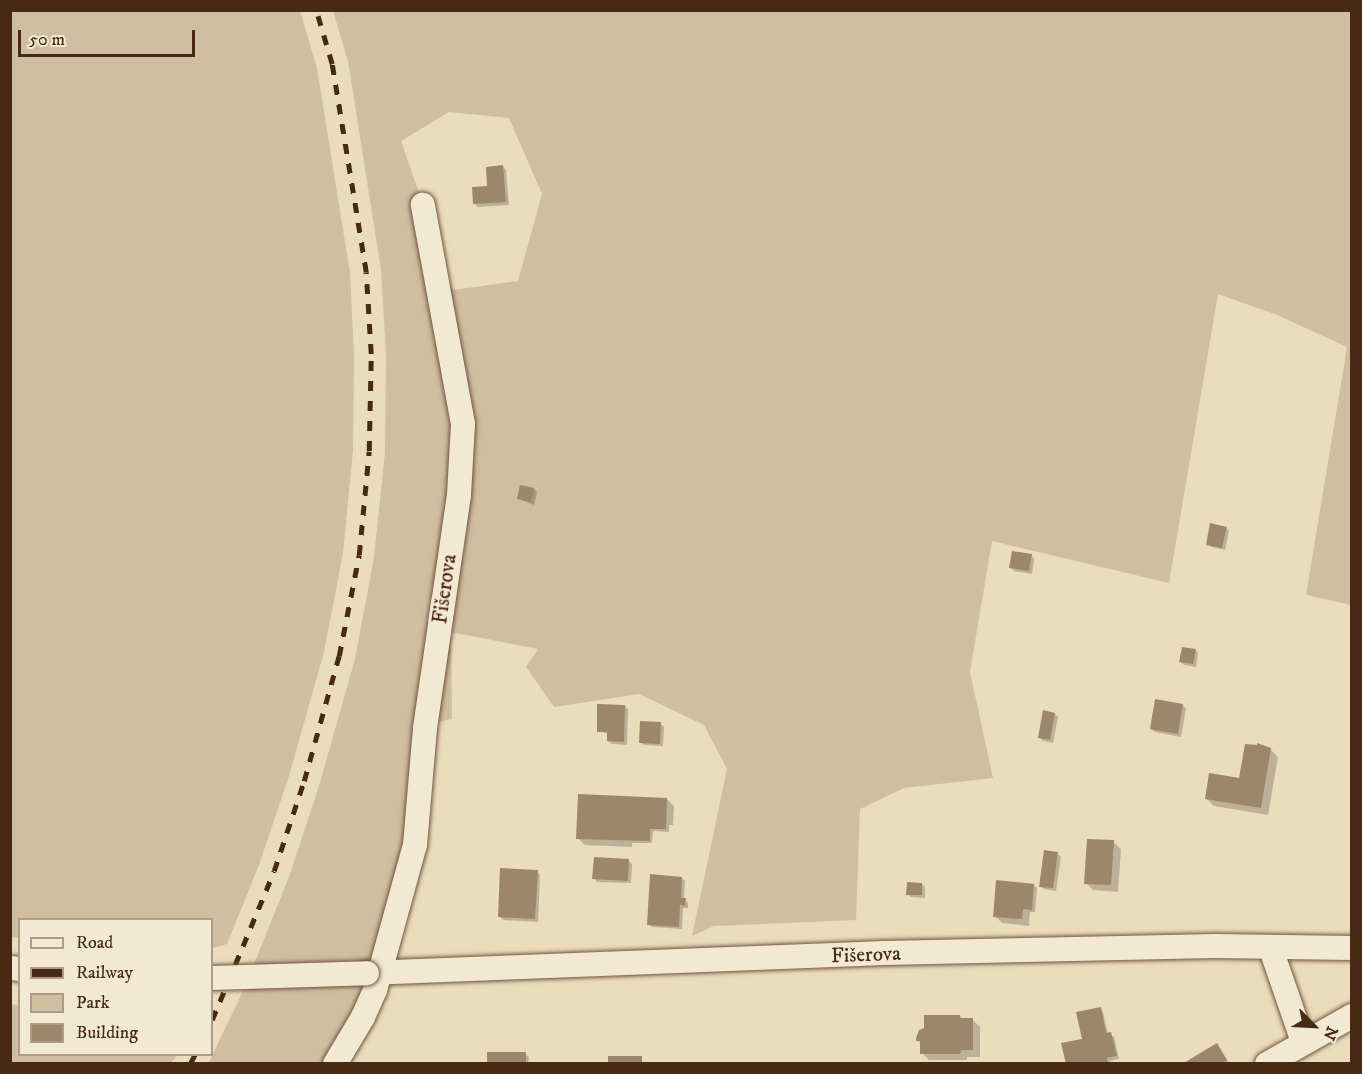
<!DOCTYPE html>
<html>
<head>
<meta charset="utf-8">
<style>
  body { margin:0 }
  #map { position:relative; width:1362px; height:1074px; overflow:hidden; background:#ebddbc; font-family:"IM FELL DW Pica",serif }
  div>[style] { position:absolute }
  .green>* { inset:0; background:#cfbe9f }
  .shadow>* { inset:0; background:#0003 }
  .building>* { inset:0; background:#9d876b }
  .roads { filter:drop-shadow(0 0 2px #71563e) drop-shadow(0 0 2px #71563e) }
  .minor>* { height:24px; margin:-12px; padding:0 12px; transform-origin:12px; border-radius:12px; background:#f2e9d3 }
  .rail>* { height:4.5px; margin-top:-2.25px; transform-origin:0; background:repeating-linear-gradient(90deg,#482914 0 10px,transparent 0 20px) }
  .bridges { filter:drop-shadow(0 0 2px #71563e) drop-shadow(0 0 2px #71563e) }
  .minor-bridge>* { height:24px; margin:-12px; padding:0 12px; transform-origin:12px; border-radius:12px; background:#f2e9d3 }
  span { translate:-50% -50%; white-space:nowrap; text-align:center; line-height:1.15; -webkit-text-stroke:6px #f2e9d3; paint-order:stroke }
  .street-label { font-size:21px; color:#482914 }
  .frame { position:absolute; inset:0; border:12px solid #482914; pointer-events:none }
  .legend { position:absolute; left:18px; top:918px; width:195px; height:138px; box-sizing:border-box; background:#f2e9d3; border:2px solid #ae9c87; margin:0; padding:8px 10px; list-style:none; font-size:18px; color:#482914 }
  .legend li { display:flex; align-items:center; gap:12px; height:30px }
  .legend b { width:30px; border:2px solid #ae9c87 }
  .north { position:absolute; left:1284px; top:996px; width:60px; height:60px; -webkit-text-stroke:4px #f2e9d3; paint-order:stroke; rotate:114deg; font-size:16px; font-weight:700; line-height:24px; text-align:center; color:#482914 }
  .north::after { content:''; display:block; margin:auto; width:21px; height:27px; background:#482914; clip-path:polygon(50% 0,100% 100%,50% 72%,0 100%) }
  .scale { position:absolute; left:18px; top:30px; width:177px; height:27px; box-sizing:border-box; border:3px solid #482914; border-top:0; padding-left:8px; font-size:18px; line-height:21px; white-space:nowrap; color:#482914; -webkit-text-stroke:4px #f2e9d3; paint-order:stroke }
</style>
</head>
<body>
<div id="map">
  <div class="green">
    <i style="clip-path:polygon(11px 10px,300px 11px,317px 68px,350px 273px,354px 355px,353px 450px,343px 553px,324px 652px,289px 776px,259px 865px,227px 944px,212px 948px,212px 920px,20px 920px,19px 938px,11px 937px)"></i>
    <i style="clip-path:polygon(evenodd,333px 11px,1351px 11px,1351px 605px,1306px 595px,1347px 347px,1275px 314px,1218px 294px,1169px 583px,992px 541px,970px 672px,993px 778px,904px 788px,860px 809px,856px 920px,714px 926px,692px 936px,727px 769px,704px 725px,639px 694px,554px 707px,526px 667px,538px 649px,451px 632px,452px 719px,416px 727px,410px 837px,367px 991px,329px 1063px,208px 1064px,244px 989px,289px 877px,319px 786px,355px 659px,374px 557px,385px 452px,386px 354px,381px 270px,348px 61px,333px 11px,449px 112px,509px 118px,542px 194px,518px 281px,453px 290px,401px 141px,449px 112px)"></i>
    <i style="clip-path:polygon(10px 1004px,19px 1005px,20px 1054px,177px 1055px,171px 1063px,11px 1063px)"></i>
  </div>
  <div class="shadow">
    <i style="clip-path:polygon(503px 167px,506px 170px,509px 205px,478px 207px,474px 203px)"></i>
    <i style="clip-path:polygon(534px 489px,537px 492px,534px 505px,519px 499px)"></i>
    <i style="clip-path:polygon(1226px 528px,1229px 531px,1225px 550px,1211px 547px,1207px 544px)"></i>
    <i style="clip-path:polygon(1031px 555px,1034px 559px,1032px 574px,1014px 571px,1011px 568px)"></i>
    <i style="clip-path:polygon(1195px 650px,1198px 653px,1196px 667px,1184px 665px,1181px 662px)"></i>
    <i style="clip-path:polygon(1183px 705px,1186px 709px,1181px 737px,1155px 732px,1151px 729px)"></i>
    <i style="clip-path:polygon(625px 706px,628px 709px,627px 745px,612px 744px,608px 741px,609px 734px,598px 731px)"></i>
    <i style="clip-path:polygon(1055px 714px,1058px 717px,1053px 743px,1043px 741px,1040px 738px)"></i>
    <i style="clip-path:polygon(661px 724px,664px 727px,663px 746px,644px 745px,641px 742px)"></i>
    <i style="clip-path:polygon(1270px 749px,1278px 757px,1268px 815px,1214px 806px,1207px 799px,1241px 780px)"></i>
    <i style="clip-path:polygon(667px 799px,674px 806px,673px 825px,669px 825px,669px 832px,653px 831px,652px 843px,632px 843px,632px 847px,585px 845px,578px 838px)"></i>
    <i style="clip-path:polygon(1113px 842px,1121px 849px,1118px 892px,1093px 890px,1086px 883px)"></i>
    <i style="clip-path:polygon(1058px 854px,1061px 857px,1056px 891px,1044px 889px,1041px 886px)"></i>
    <i style="clip-path:polygon(629px 861px,632px 864px,631px 883px,597px 882px,594px 878px)"></i>
    <i style="clip-path:polygon(537px 871px,540px 875px,538px 922px,503px 920px,500px 916px)"></i>
    <i style="clip-path:polygon(682px 878px,685px 881px,684px 899px,688px 903px,688px 908px,683px 908px,682px 929px,652px 927px,648px 924px)"></i>
    <i style="clip-path:polygon(922px 884px,925px 887px,925px 898px,911px 897px,908px 894px)"></i>
    <i style="clip-path:polygon(1033px 885px,1037px 888px,1035px 912px,1030px 912px,1029px 926px,1002px 923px,995px 916px)"></i>
    <i style="clip-path:polygon(1100px 1009px,1103px 1012px,1108px 1034px,1114px 1037px,1119px 1059px,1110px 1061px,1110px 1064px,1067px 1064px)"></i>
    <i style="clip-path:polygon(960px 1016px,963px 1019px,972px 1019px,980px 1027px,980px 1057px,967px 1057px,967px 1060px,929px 1060px,922px 1053px,922px 1044px,918px 1041px)"></i>
    <i style="clip-path:polygon(1217px 1045px,1229px 1063px,1185px 1064px)"></i>
    <i style="clip-path:polygon(525px 1054px,529px 1057px,528px 1064px,489px 1064px)"></i>
  </div>
  <div class="building">
    <i style="clip-path:polygon(503px 165px,506px 202px,473px 204px,472px 187px,487px 186px,486px 167px)"></i>
    <i style="clip-path:polygon(520px 485px,534px 488px,531px 502px,517px 499px)"></i>
    <i style="clip-path:polygon(1210px 523px,1227px 527px,1222px 548px,1206px 545px)"></i>
    <i style="clip-path:polygon(1012px 551px,1032px 554px,1029px 571px,1009px 568px)"></i>
    <i style="clip-path:polygon(1182px 647px,1196px 649px,1193px 664px,1179px 662px)"></i>
    <i style="clip-path:polygon(1155px 699px,1183px 704px,1178px 734px,1150px 729px)"></i>
    <i style="clip-path:polygon(597px 704px,625px 705px,624px 742px,607px 741px,607px 732px,597px 732px)"></i>
    <i style="clip-path:polygon(1043px 710px,1055px 713px,1050px 740px,1038px 738px)"></i>
    <i style="clip-path:polygon(640px 721px,661px 722px,660px 744px,639px 743px)"></i>
    <i style="clip-path:polygon(1257px 743px,1271px 748px,1261px 808px,1205px 799px,1209px 773px,1239px 778px,1245px 744px,1257px 745px)"></i>
    <i style="clip-path:polygon(578px 794px,667px 798px,666px 829px,650px 829px,650px 841px,576px 839px)"></i>
    <i style="clip-path:polygon(1087px 839px,1114px 840px,1111px 885px,1084px 884px)"></i>
    <i style="clip-path:polygon(1044px 850px,1058px 852px,1053px 888px,1039px 887px)"></i>
    <i style="clip-path:polygon(594px 857px,629px 859px,628px 881px,592px 879px)"></i>
    <i style="clip-path:polygon(500px 868px,538px 870px,535px 919px,498px 917px)"></i>
    <i style="clip-path:polygon(650px 874px,682px 877px,681px 898px,686px 898px,685px 906px,680px 905px,679px 927px,647px 925px)"></i>
    <i style="clip-path:polygon(996px 880px,1034px 884px,1032px 910px,1023px 909px,1022px 919px,993px 917px)"></i>
    <i style="clip-path:polygon(907px 882px,922px 883px,922px 895px,906px 895px)"></i>
    <i style="clip-path:polygon(1101px 1007px,1106px 1033px,1111px 1032px,1117px 1056px,1107px 1058px,1108px 1064px,1066px 1064px,1061px 1043px,1082px 1039px,1076px 1012px)"></i>
    <i style="clip-path:polygon(924px 1015px,960px 1015px,960px 1018px,973px 1018px,973px 1050px,961px 1050px,960px 1054px,920px 1054px,920px 1041px,916px 1041px,916px 1038px,919px 1030px,924px 1028px)"></i>
    <i style="clip-path:polygon(1217px 1043px,1227px 1060px,1220px 1064px,1182px 1064px)"></i>
    <i style="clip-path:polygon(487px 1052px,526px 1052px,526px 1064px,487px 1064px)"></i>
    <i style="clip-path:polygon(608px 1056px,642px 1056px,642px 1064px,608px 1064px)"></i>
  </div>
  <div class="roads">
    <div class="minor">
      <i style="left:1271px;top:949px;width:98px;rotate:71deg"></i>
      <i style="left:10px;top:968px;width:10px;rotate:6deg"></i>
      <i style="left:367px;top:973px;width:517px;rotate:-2.22deg"></i>
      <i style="left:884px;top:953px;width:331px;rotate:-1.2deg"></i>
      <i style="left:1215px;top:946px;width:137px;rotate:0.8deg"></i>
      <i style="left:335px;top:1064px;width:55px;rotate:-59.2deg"></i>
      <i style="left:363px;top:1017px;width:30px;rotate:-66deg"></i>
      <i style="left:375px;top:990px;width:150px;rotate:-74.6deg"></i>
      <i style="left:415px;top:845px;width:117px;rotate:-85.1deg"></i>
      <i style="left:425px;top:728px;width:235px;rotate:-81.7deg"></i>
      <i style="left:459px;top:495px;width:71px;rotate:-86.8deg"></i>
      <i style="left:463px;top:424px;width:223px;rotate:-100.4deg"></i>
      <i style="left:1267px;top:1064px;width:98px;rotate:-29.5deg"></i>
    </div>
  </div>
  <div class="rail">
    <i style="left:212px;top:1020px;width:161px;rotate:-67.4deg"></i>
    <i style="left:274px;top:871px;width:95px;rotate:-71.6deg"></i>
    <i style="left:304px;top:781px;width:130px;rotate:-74.4deg"></i>
    <i style="left:339px;top:656px;width:103px;rotate:-78.8deg"></i>
    <i style="left:359px;top:555px;width:104px;rotate:-84.5deg"></i>
    <i style="left:369px;top:451px;width:97px;rotate:-88.8deg"></i>
    <i style="left:371px;top:354px;width:82px;rotate:-93.5deg"></i>
    <i style="left:366px;top:272px;width:211px;rotate:-99.3deg"></i>
    <i style="left:332px;top:64px;width:56px;rotate:-106.5deg"></i>
    <i style="left:190px;top:1064px;width:11px;rotate:-63deg"></i>
  </div>
  <div class="bridges">
    <div class="minor-bridge">
      <i style="left:212px;top:978px;width:155px;rotate:-1.8deg"></i>
    </div>
  </div>
  <div class="street-label">
    <span style="left:445px;top:589px;rotate:-82deg">Fišerova</span>
    <span style="left:866px;top:955px;rotate:-2deg">Fišerova</span>
  </div>
  <div class="frame"></div>
  <ul class="legend">
  <li><b style="height:8px;background:#f2e9d3"></b>Road</li>
  <li><b style="height:8px;background:#482914"></b>Railway</li>
  <li><b style="height:16px;background:#cfbe9f"></b>Park</li>
  <li><b style="height:16px;background:#9d876b"></b>Building</li>
  </ul>
  <div class="north">N</div>
  <div class="scale">50 m</div>
</div>
</body>
</html>
